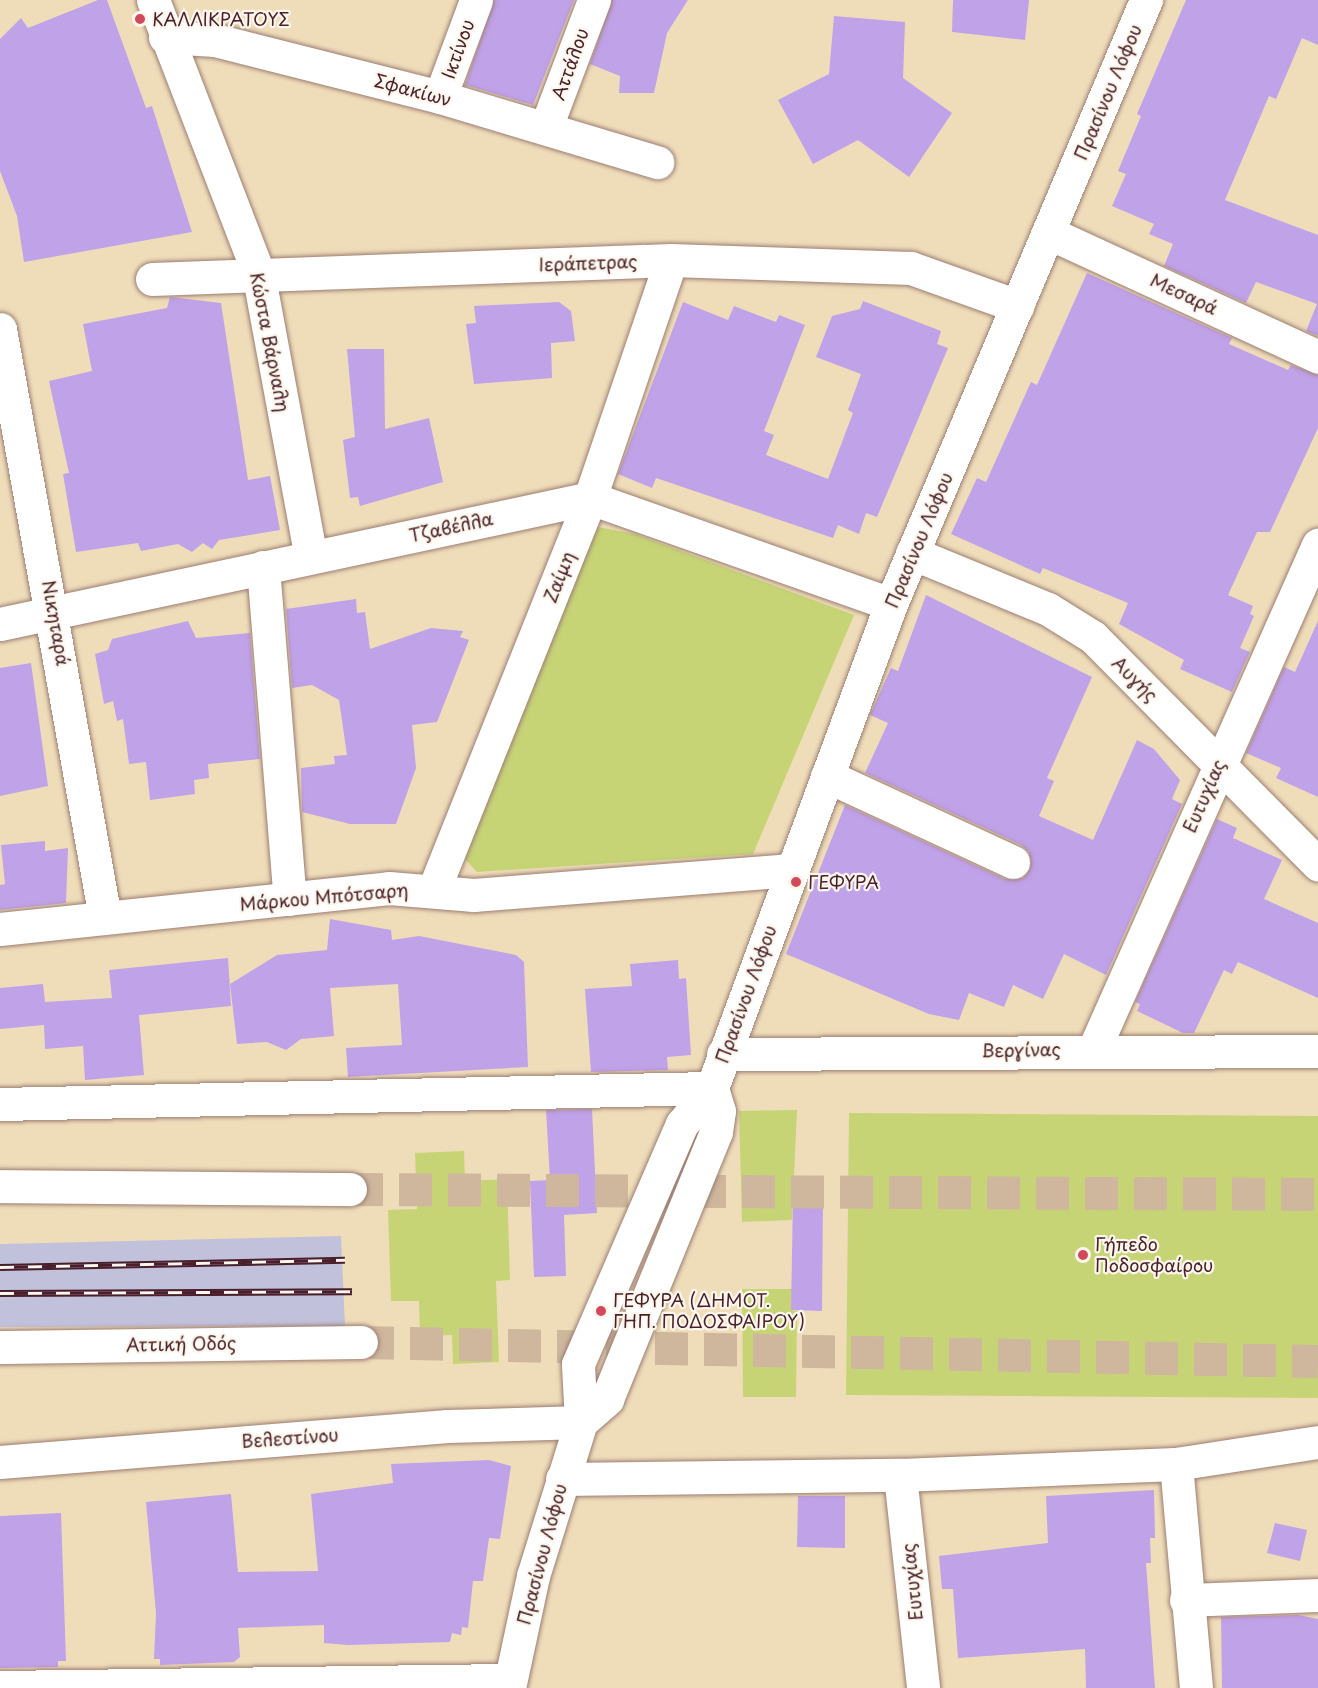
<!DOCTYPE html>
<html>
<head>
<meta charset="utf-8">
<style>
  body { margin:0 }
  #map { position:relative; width:1318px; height:1688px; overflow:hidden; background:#efddba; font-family:"Playpen Sans",sans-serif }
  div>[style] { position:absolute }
  .industrial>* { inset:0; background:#c2c1dc }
  .green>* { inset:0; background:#c6d476 }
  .building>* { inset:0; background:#c0a2e9 }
  .motorway-tunnel>* { height:33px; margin-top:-16.5px; transform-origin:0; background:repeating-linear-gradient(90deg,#ceb79d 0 33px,transparent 0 49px) }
  .roads { filter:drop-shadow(0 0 2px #9c7e72) drop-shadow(0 0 2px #9c7e72) }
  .pedestrian>* { height:33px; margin:-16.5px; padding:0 16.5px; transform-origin:16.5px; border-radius:16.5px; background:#fff }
  .minor>* { height:33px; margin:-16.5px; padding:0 16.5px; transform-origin:16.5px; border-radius:16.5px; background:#fff }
  .tertiary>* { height:33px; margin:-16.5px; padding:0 16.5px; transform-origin:16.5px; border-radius:16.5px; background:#fff }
  .motorway>* { height:33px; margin:-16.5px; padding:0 16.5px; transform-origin:16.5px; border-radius:16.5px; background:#fff }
  .rail>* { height:7px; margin-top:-3.5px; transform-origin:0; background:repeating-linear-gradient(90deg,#fbf7ec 0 14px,#4a1f2b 0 28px); box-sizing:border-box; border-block:2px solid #4a1f2b }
  .dots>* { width:16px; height:16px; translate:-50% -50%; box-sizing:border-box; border:3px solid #fbf7ec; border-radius:50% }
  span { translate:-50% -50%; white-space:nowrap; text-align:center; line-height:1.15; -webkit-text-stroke:4.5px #fbf7ec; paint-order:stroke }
  .poi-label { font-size:18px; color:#4a1f2b }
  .left { translate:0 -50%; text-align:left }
  .street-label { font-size:18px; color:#4a1f2b }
</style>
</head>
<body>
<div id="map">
  <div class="industrial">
    <i style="clip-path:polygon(341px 1236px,345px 1326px,0 1327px,0 1244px)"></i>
  </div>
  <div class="green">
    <i style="clip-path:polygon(592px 526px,635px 534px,854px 615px,753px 854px,477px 872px,465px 859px)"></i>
    <i style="clip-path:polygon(797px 1110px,792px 1220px,742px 1222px,739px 1111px)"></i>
    <i style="clip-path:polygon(849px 1113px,1318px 1116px,1318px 1398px,846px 1395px)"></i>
    <i style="clip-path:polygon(464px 1151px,465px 1181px,507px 1179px,510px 1280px,496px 1281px,499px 1362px,453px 1364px,452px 1335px,420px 1336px,419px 1301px,391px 1301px,388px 1210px,417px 1209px,415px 1153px)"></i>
    <i style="clip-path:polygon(742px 1289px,792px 1289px,791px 1310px,797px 1311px,796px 1397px,743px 1397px)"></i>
  </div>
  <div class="building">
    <i style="clip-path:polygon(98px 0,107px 0,146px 108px,152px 106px,192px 232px,24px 262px,17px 216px,0 171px,0 39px,21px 18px,28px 28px)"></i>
    <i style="clip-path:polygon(494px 0,574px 0,533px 105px,465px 85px)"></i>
    <i style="clip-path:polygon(612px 0,688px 0,667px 33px,654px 93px,619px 93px,620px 76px,590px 64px)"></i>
    <i style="clip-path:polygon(953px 0,1029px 0,1025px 40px,952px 32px)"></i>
    <i style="clip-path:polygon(1186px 0,1318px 0,1318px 45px,1302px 38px,1276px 99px,1269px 96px,1225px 200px,1318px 235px,1318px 336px,1306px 331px,1317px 304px,1256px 282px,1246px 303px,1164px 266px,1173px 244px,1149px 234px,1154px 224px,1112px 206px,1126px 174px,1118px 171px,1141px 116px,1137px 114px)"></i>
    <i style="clip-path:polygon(834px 16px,905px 22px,903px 78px,952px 113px,909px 177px,858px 140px,813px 164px,778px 100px,829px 74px)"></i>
    <i style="clip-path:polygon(1087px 273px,1232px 338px,1229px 344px,1288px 370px,1291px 365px,1318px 375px,1318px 428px,1270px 532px,1257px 532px,1228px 595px,1253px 606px,1250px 614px,1254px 616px,1240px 648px,1250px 652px,1232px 692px,1180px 669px,1184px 660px,1119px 624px,1128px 603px,1043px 568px,1040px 574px,951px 534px,977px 478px,986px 482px,1031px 382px,1037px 385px)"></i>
    <i style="clip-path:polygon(170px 297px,221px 303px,248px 480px,270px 476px,280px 530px,219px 540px,212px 549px,203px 543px,192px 552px,178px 544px,141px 551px,138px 543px,76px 552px,63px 474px,69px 473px,49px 381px,92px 371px,83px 324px,167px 308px)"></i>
    <i style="clip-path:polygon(863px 301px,941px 331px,937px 344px,948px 348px,877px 517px,866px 513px,859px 534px,838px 525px,833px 538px,656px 478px,652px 488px,618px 474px,683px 302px,728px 320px,734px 306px,776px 322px,779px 315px,805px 325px,764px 431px,774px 435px,766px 455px,828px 479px,853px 413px,848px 410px,861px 374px,816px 357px,832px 316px,860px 309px)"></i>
    <i style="clip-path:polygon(559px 302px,571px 311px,575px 341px,551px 343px,552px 378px,474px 384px,466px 324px,476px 323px,474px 306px)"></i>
    <i style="clip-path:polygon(347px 349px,384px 349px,385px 429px,429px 418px,443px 482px,360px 506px,358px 497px,350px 498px,343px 440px,355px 437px)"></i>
    <i style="clip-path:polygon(926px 595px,1092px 677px,1047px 778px,1054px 781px,1039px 816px,1093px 840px,1137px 740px,1154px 749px,1180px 780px,1172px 799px,1182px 804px,1106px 975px,1064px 954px,1043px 999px,1013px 985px,1004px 1007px,969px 993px,959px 1020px,929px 1014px,786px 954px,845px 805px,1005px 879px,1023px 878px,1030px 869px,1029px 852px,1021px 845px,865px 773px,888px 723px,870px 715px,891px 668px,898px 671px)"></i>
    <i style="clip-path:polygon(356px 599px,357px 613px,365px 612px,370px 649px,431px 628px,463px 631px,460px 637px,469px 640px,437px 722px,412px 725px,416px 768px,396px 824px,350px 824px,302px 812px,301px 768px,335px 764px,334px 756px,347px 755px,339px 700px,312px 685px,292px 688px,286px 609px)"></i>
    <i style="clip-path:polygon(188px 621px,196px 638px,250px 633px,260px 759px,208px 764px,209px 778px,194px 780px,195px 794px,150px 800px,146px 762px,129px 764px,123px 719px,117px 721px,113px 701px,104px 704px,95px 654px,108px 650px,112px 639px)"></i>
    <i style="clip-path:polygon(1318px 621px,1318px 797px,1276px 778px,1281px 768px,1246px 753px,1284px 667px,1295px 672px)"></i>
    <i style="clip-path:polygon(31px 663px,48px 786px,0 796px,0 668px)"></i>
    <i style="clip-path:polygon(1217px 819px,1237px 828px,1233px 838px,1282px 860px,1264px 899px,1318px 923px,1318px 998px,1238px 962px,1232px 974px,1224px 970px,1194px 1033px,1183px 1033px,1137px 1011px,1140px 1004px,1135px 1002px)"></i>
    <i style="clip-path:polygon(45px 841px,45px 851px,68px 848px,66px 903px,0 910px,0 885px,5px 884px,1px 845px)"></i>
    <i style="clip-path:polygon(330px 919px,391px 930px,392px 940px,419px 936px,516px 955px,524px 962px,528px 1067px,348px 1077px,346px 1048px,402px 1045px,398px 984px,330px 988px,334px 1036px,301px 1039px,286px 1050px,267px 1042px,237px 1044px,230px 984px,277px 955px,327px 950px)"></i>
    <i style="clip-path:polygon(228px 958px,231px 1006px,139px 1015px,144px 1075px,85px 1080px,83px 1046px,45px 1049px,44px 1025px,0 1029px,0 988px,43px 984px,45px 1002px,112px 998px,109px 970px)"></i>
    <i style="clip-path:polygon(678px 960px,679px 979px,686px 978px,691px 1055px,667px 1057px,668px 1070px,591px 1072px,585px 989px,632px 986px,630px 964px)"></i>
    <i style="clip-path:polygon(592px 1109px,597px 1213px,564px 1215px,566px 1276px,534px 1277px,530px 1181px,550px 1180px,546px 1110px)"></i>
    <i style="clip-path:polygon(793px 1197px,823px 1198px,822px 1311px,791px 1310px)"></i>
    <i style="clip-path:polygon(489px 1460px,511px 1466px,500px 1539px,489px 1538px,483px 1581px,473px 1581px,468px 1628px,462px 1627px,461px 1635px,452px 1633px,450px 1642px,348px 1645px,324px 1643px,324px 1625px,238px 1628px,240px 1657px,234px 1662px,160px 1665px,160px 1659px,154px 1659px,156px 1613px,146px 1502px,231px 1494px,238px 1572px,318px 1571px,311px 1494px,393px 1483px,391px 1464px)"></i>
    <i style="clip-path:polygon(1154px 1490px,1155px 1538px,1150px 1538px,1151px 1563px,1146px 1563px,1155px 1688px,1086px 1688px,1085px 1649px,958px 1658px,953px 1589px,942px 1589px,939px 1556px,1048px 1543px,1046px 1496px)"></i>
    <i style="clip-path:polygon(798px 1496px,845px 1496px,845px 1548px,797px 1547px)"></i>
    <i style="clip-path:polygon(61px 1513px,66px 1661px,58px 1661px,58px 1667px,0 1668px,0 1516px)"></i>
    <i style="clip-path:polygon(1275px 1523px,1307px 1530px,1300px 1561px,1267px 1553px)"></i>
    <i style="clip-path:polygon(1298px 1615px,1318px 1619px,1318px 1688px,1222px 1688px,1221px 1617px)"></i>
  </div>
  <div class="motorway-tunnel">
    <i style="left:350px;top:1189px;width:968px;rotate:0.3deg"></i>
    <i style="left:361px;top:1342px;width:957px;rotate:1.14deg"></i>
  </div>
  <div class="roads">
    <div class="pedestrian">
      <i style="left:827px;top:776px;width:205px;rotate:24.8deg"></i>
    </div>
    <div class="minor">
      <i style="left:153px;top:0;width:292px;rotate:68.9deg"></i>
      <i style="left:258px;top:272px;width:290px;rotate:79.5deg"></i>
      <i style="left:165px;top:37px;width:50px;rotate:3.4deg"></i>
      <i style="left:215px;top:40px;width:232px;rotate:14.2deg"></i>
      <i style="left:440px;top:97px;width:227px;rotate:16.7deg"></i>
      <i style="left:440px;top:97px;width:103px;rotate:-69.6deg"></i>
      <i style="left:546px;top:127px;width:136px;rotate:-69.3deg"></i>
      <i style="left:1049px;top:233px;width:296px;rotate:24.7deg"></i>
      <i style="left:152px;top:279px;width:519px;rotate:-2.1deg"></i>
      <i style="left:671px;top:260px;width:240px;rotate:1.9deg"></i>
      <i style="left:911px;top:268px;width:113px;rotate:19.7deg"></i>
      <i style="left:0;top:329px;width:598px;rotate:79.89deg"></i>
      <i style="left:912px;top:553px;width:147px;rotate:22.4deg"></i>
      <i style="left:1048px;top:609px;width:53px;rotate:31.9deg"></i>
      <i style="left:1093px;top:637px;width:320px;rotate:45.3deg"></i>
      <i style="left:263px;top:567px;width:333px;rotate:85.4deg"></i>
      <i style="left:0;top:624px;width:603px;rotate:-12.05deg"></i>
      <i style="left:590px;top:498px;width:319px;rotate:19.4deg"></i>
      <i style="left:434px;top:889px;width:421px;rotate:-68.2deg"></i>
      <i style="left:590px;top:498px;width:251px;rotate:-71.2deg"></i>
      <i style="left:0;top:929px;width:391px;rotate:-6deg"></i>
      <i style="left:389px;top:888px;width:85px;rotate:4.7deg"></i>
      <i style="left:474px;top:895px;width:318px;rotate:-4.5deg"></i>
      <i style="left:1094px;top:1049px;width:552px;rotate:-66.04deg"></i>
      <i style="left:723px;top:1054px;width:595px;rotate:-0.29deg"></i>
      <i style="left:0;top:1104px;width:712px;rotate:-1.29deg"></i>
      <i style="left:0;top:1462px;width:449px;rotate:-4.6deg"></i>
      <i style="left:448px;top:1426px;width:133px;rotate:-1.7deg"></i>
      <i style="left:1176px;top:1464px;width:225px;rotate:84.9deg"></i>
      <i style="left:900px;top:1475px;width:214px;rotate:83.8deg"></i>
      <i style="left:562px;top:1479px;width:338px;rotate:-0.7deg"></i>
      <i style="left:900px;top:1475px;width:276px;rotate:-2.3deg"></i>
      <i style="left:1176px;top:1464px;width:144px;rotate:-8.8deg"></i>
      <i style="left:1186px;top:1600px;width:132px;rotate:-2.2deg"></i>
      <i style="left:0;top:1687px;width:510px;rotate:-0.79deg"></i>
    </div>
    <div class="tertiary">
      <i style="left:581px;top:1422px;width:35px;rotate:-41deg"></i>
      <i style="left:607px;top:1399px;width:288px;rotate:-67.8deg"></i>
      <i style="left:716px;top:1132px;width:21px;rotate:-82deg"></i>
      <i style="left:719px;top:1111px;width:24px;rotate:-107deg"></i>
      <i style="left:509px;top:1688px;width:115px;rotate:-77.9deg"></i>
      <i style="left:533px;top:1576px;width:161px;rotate:-72.7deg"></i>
      <i style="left:581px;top:1422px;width:58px;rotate:-93deg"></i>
      <i style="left:578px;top:1364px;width:262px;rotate:-66.6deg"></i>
      <i style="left:682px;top:1124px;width:47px;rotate:-50.2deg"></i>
      <i style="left:712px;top:1088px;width:516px;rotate:-69.7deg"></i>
      <i style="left:891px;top:604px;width:656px;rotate:-67.11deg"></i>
    </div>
    <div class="motorway">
      <i style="left:0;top:1186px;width:350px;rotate:0.5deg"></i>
      <i style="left:0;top:1347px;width:361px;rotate:-0.8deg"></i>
    </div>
  </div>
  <div class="rail">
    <i style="left:0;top:1267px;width:345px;rotate:-1.2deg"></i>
    <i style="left:0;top:1293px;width:352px;rotate:-0.3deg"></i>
  </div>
  <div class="dots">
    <i style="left:140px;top:19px;background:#d1495b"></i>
    <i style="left:796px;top:882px;background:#d1495b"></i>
    <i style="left:1083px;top:1255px;background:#d1495b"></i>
    <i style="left:601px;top:1311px;background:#d1495b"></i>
  </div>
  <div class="poi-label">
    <span class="left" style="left:152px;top:19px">ΚΑΛΛΙΚΡΑΤΟΥΣ</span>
    <span class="left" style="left:808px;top:882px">ΓΕΦΥΡΑ</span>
    <span class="left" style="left:1095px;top:1255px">Γήπεδο<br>Ποδοσφαίρου</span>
    <span class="left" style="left:613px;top:1311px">ΓΕΦΥΡΑ (ΔΗΜΟΤ.<br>ΓΗΠ. ΠΟΔΟΣΦΑΙΡΟΥ)</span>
  </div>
  <div class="street-label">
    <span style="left:458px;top:49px;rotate:-70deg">Ικτίνου</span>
    <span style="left:570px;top:64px;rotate:-70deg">Αττάλου</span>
    <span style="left:413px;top:90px;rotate:15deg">Σφακίων</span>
    <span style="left:1108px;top:92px;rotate:-67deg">Πρασίνου Λόφου</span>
    <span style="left:588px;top:263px;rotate:-2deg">Ιεράπετρας</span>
    <span style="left:1184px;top:294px;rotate:25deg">Μεσαρά</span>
    <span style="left:270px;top:342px;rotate:79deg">Κώστα Βάρναλη</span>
    <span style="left:451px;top:527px;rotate:-12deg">Τζαβέλλα</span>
    <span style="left:919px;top:540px;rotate:-67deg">Πρασίνου Λόφου</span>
    <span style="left:559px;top:577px;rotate:-68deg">Ζαίμη</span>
    <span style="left:56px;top:623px;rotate:80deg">Νικηταρά</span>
    <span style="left:1135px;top:679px;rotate:45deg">Αυγής</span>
    <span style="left:1204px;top:796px;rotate:-66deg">Ευτυχίας</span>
    <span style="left:324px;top:897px;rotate:-5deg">Μάρκου Μπότσαρη</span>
    <span style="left:746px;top:994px;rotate:-70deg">Πρασίνου Λόφου</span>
    <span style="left:1021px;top:1050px;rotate:-1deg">Βεργίνας</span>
    <span style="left:181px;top:1344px;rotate:-1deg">Αττική Οδός</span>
    <span style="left:290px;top:1438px;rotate:-4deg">Βελεστίνου</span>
    <span style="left:542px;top:1554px;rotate:-75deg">Πρασίνου Λόφου</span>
    <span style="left:912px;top:1582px;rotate:-96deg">Ευτυχίας</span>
  </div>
</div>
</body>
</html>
